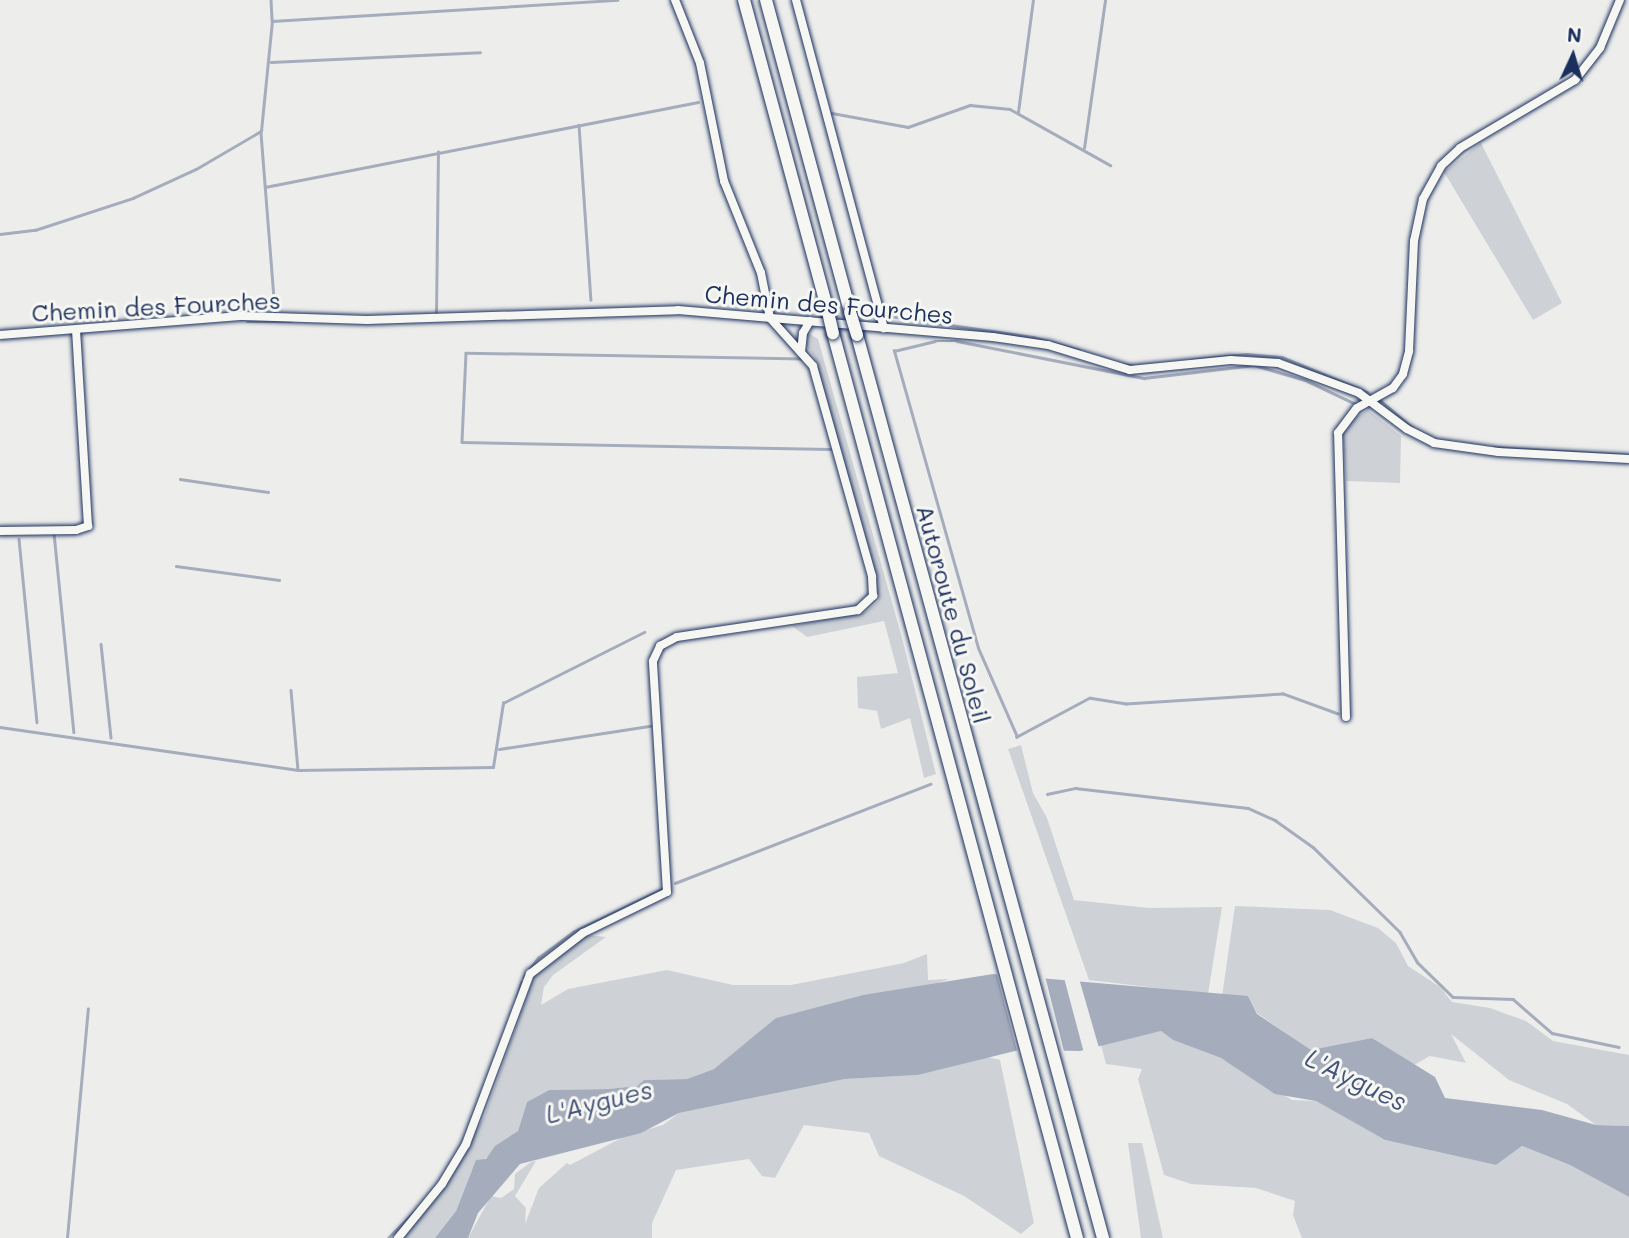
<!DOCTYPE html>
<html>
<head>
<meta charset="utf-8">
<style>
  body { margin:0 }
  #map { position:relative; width:1629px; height:1238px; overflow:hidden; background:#edeeec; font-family:Mali,sans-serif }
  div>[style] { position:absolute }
  .green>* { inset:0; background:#ced2d7 }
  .water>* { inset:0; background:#a5acbc }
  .pier>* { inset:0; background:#edeeec }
  .stream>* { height:2.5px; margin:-1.25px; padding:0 1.25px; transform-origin:1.25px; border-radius:1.25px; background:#a5acbc }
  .roads { filter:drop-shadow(0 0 2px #1b2f5e) drop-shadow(0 0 2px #1b2f5e) }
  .minor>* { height:8px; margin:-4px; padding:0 4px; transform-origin:4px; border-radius:4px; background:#f6f6f2 }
  .highway>* { height:12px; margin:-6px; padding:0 6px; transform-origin:6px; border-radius:6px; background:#f6f6f2 }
  .bridges { filter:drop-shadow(0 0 2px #1b2f5e) drop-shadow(0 0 2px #1b2f5e) }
  .highway-bridge>* { height:12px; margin:-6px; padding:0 6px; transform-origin:6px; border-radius:6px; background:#f6f6f2 }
  span { translate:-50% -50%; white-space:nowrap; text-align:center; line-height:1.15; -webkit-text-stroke:6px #f6f6f2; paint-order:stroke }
  .street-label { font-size:24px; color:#1b2f5e }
  .water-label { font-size:26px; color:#44547a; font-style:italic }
  .north { position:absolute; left:1538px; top:21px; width:70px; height:70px; -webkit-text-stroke:5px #f6f6f2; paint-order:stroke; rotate:4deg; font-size:19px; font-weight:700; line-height:28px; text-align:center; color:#1b2f5e }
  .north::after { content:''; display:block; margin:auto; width:24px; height:32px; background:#1b2f5e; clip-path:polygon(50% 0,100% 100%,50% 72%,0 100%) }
</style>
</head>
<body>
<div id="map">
  <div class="green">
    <i style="clip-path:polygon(1481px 143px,1562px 303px,1533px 320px,1444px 172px)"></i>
    <i style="clip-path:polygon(808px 333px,818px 339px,902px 638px,936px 774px,924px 778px,910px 718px,881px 729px,877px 711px,858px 708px,857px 677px,898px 673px,884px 621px,807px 637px,792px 626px,865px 612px,879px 601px,815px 358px,804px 342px)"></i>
    <i style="clip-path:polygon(1368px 410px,1401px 436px,1400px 483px,1346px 481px,1343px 433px,1353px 419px)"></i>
    <i style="clip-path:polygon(1021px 745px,1033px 793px,1047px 818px,1074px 900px,1149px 908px,1222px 907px,1208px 994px,1089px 980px,1008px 749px)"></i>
    <i style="clip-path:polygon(1235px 906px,1330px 910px,1378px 928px,1396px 943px,1408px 966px,1440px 987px,1452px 1002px,1490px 1008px,1526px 1021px,1553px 1041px,1629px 1055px,1629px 1126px,1596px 1125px,1567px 1104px,1509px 1080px,1451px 1034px,1466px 1063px,1430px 1056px,1414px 1065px,1372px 1038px,1311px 1051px,1257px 1013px,1248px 996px,1222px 996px)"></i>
    <i style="clip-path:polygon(587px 935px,606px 937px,553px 975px,544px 987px,541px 1005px,568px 989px,667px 970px,733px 985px,791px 985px,904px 963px,927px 954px,928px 980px,950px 979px,920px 989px,863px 995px,777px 1018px,714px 1069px,687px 1079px,644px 1080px,637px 1086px,608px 1089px,549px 1090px,527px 1102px,518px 1131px,472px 1170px,456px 1211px,435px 1238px,404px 1238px,445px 1185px,484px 1117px,534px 977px)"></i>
    <i style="clip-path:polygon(1161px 1031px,1173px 1040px,1221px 1058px,1292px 1100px,1316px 1101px,1385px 1140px,1496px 1165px,1522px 1146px,1570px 1165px,1629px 1197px,1629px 1238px,1302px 1238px,1293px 1215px,1295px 1201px,1256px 1188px,1191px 1184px,1164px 1175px,1138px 1079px,1142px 1069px,1106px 1064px,1101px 1045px)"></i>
    <i style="clip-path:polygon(988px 1057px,1000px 1060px,1034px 1223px,1021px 1234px,964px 1196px,879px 1156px,869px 1133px,804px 1125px,775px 1178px,762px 1176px,749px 1159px,676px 1170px,652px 1223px,652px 1238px,468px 1238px,491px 1196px,501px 1198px,514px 1189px,515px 1174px,531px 1162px,536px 1161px,515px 1196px,526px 1208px,525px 1224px,539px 1188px,567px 1163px,570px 1165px,625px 1136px,663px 1125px,679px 1113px,845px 1079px,918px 1075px)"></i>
    <i style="clip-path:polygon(1128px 1143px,1142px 1143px,1163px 1238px,1141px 1238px)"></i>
  </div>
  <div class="water">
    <i style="clip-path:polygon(993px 974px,1248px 996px,1257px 1014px,1311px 1050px,1372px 1038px,1435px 1077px,1445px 1098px,1542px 1110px,1596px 1125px,1629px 1126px,1629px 1197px,1570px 1165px,1522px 1146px,1496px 1165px,1385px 1140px,1316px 1101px,1275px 1094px,1221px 1058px,1173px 1040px,1161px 1031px,1080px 1051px,1019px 1050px,918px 1075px,845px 1079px,679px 1113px,641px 1133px,520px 1164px,478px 1213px,468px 1238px,435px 1238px,456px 1211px,476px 1160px,486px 1159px,495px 1146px,518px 1131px,527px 1102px,549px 1090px,608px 1089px,637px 1086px,644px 1080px,687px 1079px,714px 1069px,776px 1018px,863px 995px)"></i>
  </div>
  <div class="pier">
    <i style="clip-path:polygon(996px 971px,1044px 972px,1065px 1055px,1018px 1054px)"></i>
    <i style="clip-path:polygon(1063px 974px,1078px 975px,1099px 1048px,1094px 1050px,1084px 1053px)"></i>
  </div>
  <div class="stream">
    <i style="left:271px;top:0;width:21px;rotate:87deg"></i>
    <i style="left:271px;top:62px;width:209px;rotate:-2.7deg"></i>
    <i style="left:1018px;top:112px;width:113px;rotate:-82.4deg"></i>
    <i style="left:832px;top:113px;width:77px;rotate:10.4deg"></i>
    <i style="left:908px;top:127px;width:66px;rotate:-19.5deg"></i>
    <i style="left:970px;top:105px;width:40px;rotate:5.7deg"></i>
    <i style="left:1010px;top:109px;width:115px;rotate:29.2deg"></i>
    <i style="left:579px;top:125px;width:175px;rotate:86.1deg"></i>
    <i style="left:261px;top:133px;width:179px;rotate:85.5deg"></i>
    <i style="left:1084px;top:148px;width:149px;rotate:-81.9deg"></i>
    <i style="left:265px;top:187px;width:441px;rotate:-11.1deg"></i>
    <i style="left:0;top:234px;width:35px;rotate:-7deg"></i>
    <i style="left:35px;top:230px;width:103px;rotate:-18.1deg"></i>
    <i style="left:133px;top:198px;width:69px;rotate:-24.7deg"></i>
    <i style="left:196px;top:169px;width:75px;rotate:-30.3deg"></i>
    <i style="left:261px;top:131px;width:111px;rotate:-84.3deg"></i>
    <i style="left:272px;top:21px;width:346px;rotate:-3.5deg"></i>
    <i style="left:436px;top:314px;width:162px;rotate:-89.3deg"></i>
    <i style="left:890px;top:316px;width:145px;rotate:8.4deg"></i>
    <i style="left:1033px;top:337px;width:48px;rotate:15.8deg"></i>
    <i style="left:247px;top:322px;width:45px"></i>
    <i style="left:802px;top:359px;width:336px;rotate:-179deg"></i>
    <i style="left:466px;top:353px;width:89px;rotate:92.6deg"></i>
    <i style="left:462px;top:442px;width:368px;rotate:1.1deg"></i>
    <i style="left:1191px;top:360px;width:55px;rotate:-6.2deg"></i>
    <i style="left:1246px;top:354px;width:36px;rotate:5deg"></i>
    <i style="left:1282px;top:357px;width:92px;rotate:22.4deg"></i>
    <i style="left:1122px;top:364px;width:14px;rotate:8deg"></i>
    <i style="left:1381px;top:401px;width:42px;rotate:40.2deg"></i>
    <i style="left:1494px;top:447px;width:135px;rotate:3.4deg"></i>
    <i style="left:180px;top:479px;width:89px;rotate:8.4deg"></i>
    <i style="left:54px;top:533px;width:200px;rotate:84.3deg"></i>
    <i style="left:19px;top:539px;width:184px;rotate:84.4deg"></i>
    <i style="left:176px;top:566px;width:104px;rotate:7.7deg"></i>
    <i style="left:101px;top:644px;width:94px;rotate:83.9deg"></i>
    <i style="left:291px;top:690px;width:80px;rotate:85deg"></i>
    <i style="left:1338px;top:714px;width:59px;rotate:-160deg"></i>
    <i style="left:1283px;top:694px;width:157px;rotate:176.4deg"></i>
    <i style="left:1126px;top:704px;width:36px;rotate:-171deg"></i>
    <i style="left:1090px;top:698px;width:83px;rotate:151.9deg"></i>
    <i style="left:1017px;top:737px;width:97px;rotate:-113.7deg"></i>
    <i style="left:978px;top:648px;width:309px;rotate:-105.8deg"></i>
    <i style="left:894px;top:351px;width:42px;rotate:-13.7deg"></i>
    <i style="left:935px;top:341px;width:22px"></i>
    <i style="left:957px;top:341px;width:191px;rotate:11.2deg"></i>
    <i style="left:1144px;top:378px;width:111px;rotate:-6.7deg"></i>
    <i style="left:1254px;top:365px;width:53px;rotate:16.4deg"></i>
    <i style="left:1305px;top:380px;width:56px;rotate:25.2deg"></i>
    <i style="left:0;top:727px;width:301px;rotate:8.2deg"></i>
    <i style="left:298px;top:770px;width:195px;rotate:-0.9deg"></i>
    <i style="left:493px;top:767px;width:65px;rotate:-81.1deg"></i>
    <i style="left:503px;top:703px;width:158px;rotate:-26.7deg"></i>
    <i style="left:499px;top:749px;width:153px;rotate:-8.7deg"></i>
    <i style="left:1047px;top:794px;width:29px;rotate:-12deg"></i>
    <i style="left:1075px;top:788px;width:174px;rotate:6.6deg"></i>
    <i style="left:1248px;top:808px;width:30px;rotate:24deg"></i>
    <i style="left:1275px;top:820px;width:47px;rotate:35.4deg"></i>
    <i style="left:1313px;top:847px;width:122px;rotate:44.3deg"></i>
    <i style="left:1400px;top:932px;width:34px;rotate:60deg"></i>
    <i style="left:1417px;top:962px;width:50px;rotate:44.2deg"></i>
    <i style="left:1453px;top:997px;width:60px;rotate:1.9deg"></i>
    <i style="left:1513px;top:999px;width:52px;rotate:41.1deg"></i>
    <i style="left:1552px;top:1033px;width:68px;rotate:11.8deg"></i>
    <i style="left:675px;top:883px;width:274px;rotate:-21.2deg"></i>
    <i style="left:524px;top:977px;width:24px;rotate:-54deg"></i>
    <i style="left:538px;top:958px;width:44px;rotate:-36.6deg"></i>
    <i style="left:573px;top:932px;width:101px;rotate:-25.8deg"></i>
    <i style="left:517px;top:997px;width:15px;rotate:-74deg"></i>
    <i style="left:67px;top:1238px;width:230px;rotate:-84.8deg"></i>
    <i style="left:388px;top:1238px;width:40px;rotate:-45deg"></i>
  </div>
  <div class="roads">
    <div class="minor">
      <i style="left:796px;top:0;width:340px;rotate:75deg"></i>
      <i style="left:0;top:335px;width:244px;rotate:-4.5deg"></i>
      <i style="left:243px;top:316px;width:124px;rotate:1.8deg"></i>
      <i style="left:367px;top:320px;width:311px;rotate:-1.8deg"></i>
      <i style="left:678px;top:310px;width:316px;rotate:4.9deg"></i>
      <i style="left:993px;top:337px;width:56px;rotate:8.3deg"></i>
      <i style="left:1048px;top:345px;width:86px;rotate:17deg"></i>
      <i style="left:1130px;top:370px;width:101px;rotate:-5.7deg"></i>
      <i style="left:1231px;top:360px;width:47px;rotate:3.7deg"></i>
      <i style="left:1278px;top:363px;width:86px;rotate:20.3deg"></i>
      <i style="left:1359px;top:393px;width:60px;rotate:36.9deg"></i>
      <i style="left:1407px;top:429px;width:30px;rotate:27deg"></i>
      <i style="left:1434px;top:443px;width:65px;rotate:8deg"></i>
      <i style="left:1498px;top:452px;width:131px;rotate:3.1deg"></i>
      <i style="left:801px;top:352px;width:19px;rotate:-84deg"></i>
      <i style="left:803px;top:333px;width:14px;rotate:-60deg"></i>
      <i style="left:0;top:531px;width:76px;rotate:-0.8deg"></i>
      <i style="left:76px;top:530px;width:13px;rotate:-18deg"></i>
      <i style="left:88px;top:526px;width:196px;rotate:-93.5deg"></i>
      <i style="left:1346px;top:717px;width:284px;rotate:-91.6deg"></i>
      <i style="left:1338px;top:433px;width:31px;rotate:-53deg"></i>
      <i style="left:1357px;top:408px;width:41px;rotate:-29.1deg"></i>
      <i style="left:1393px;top:388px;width:17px;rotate:-54deg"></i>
      <i style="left:1403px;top:374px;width:24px;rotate:-75deg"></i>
      <i style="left:1409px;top:351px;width:110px;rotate:-87.4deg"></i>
      <i style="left:1414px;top:241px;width:43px;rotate:-77.9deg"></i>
      <i style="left:1423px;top:199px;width:38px;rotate:-61deg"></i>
      <i style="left:1441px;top:166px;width:26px;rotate:-43deg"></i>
      <i style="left:1460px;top:148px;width:134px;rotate:-30.6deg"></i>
      <i style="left:1575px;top:80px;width:41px;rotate:-52deg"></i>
      <i style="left:1600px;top:48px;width:52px;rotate:-67.4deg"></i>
      <i style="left:398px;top:1238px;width:70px;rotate:-50.8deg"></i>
      <i style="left:442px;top:1184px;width:47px;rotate:-59deg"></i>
      <i style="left:466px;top:1144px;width:182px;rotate:-69.4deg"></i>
      <i style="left:530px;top:974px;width:67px;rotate:-37.7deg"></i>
      <i style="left:583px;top:933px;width:93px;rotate:-26deg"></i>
      <i style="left:667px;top:892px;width:231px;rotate:-93.5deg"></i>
      <i style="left:653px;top:661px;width:17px;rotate:-65deg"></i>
      <i style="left:660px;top:646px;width:19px;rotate:-28deg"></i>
      <i style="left:677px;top:637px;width:183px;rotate:-8.5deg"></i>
      <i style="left:858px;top:610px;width:21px;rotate:-43deg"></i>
      <i style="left:873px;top:596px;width:20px;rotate:-93deg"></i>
      <i style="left:872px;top:576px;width:218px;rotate:-105.7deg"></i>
      <i style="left:813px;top:366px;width:64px;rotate:-131.9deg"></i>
      <i style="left:770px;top:318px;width:46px;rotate:-101.3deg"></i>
      <i style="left:761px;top:273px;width:99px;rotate:-111.9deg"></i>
      <i style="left:724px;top:181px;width:120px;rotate:-101.5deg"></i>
      <i style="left:700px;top:63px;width:68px;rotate:-111.6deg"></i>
    </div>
    <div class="highway">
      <i style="left:744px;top:0;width:323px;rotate:74.9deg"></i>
      <i style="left:766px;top:0;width:323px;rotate:74.9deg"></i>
      <i style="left:833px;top:333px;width:937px;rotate:74.91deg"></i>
      <i style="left:857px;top:335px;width:936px;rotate:74.76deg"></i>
    </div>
  </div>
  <div class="bridges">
    <div class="highway-bridge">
      <i style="left:828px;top:312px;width:22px;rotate:77deg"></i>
      <i style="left:850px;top:312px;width:24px;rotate:73deg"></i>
    </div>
  </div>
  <div class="street-label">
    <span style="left:829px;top:304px;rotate:5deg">Chemin des Fourches</span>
    <span style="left:156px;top:306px;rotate:-3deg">Chemin des Fourches</span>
    <span style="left:954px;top:614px;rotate:75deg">Autoroute du Soleil</span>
  </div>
  <div class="water-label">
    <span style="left:1356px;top:1080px;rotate:26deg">L'Aygues</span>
    <span style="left:599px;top:1102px;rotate:-14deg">L'Aygues</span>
  </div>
  <div class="north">N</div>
</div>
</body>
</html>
